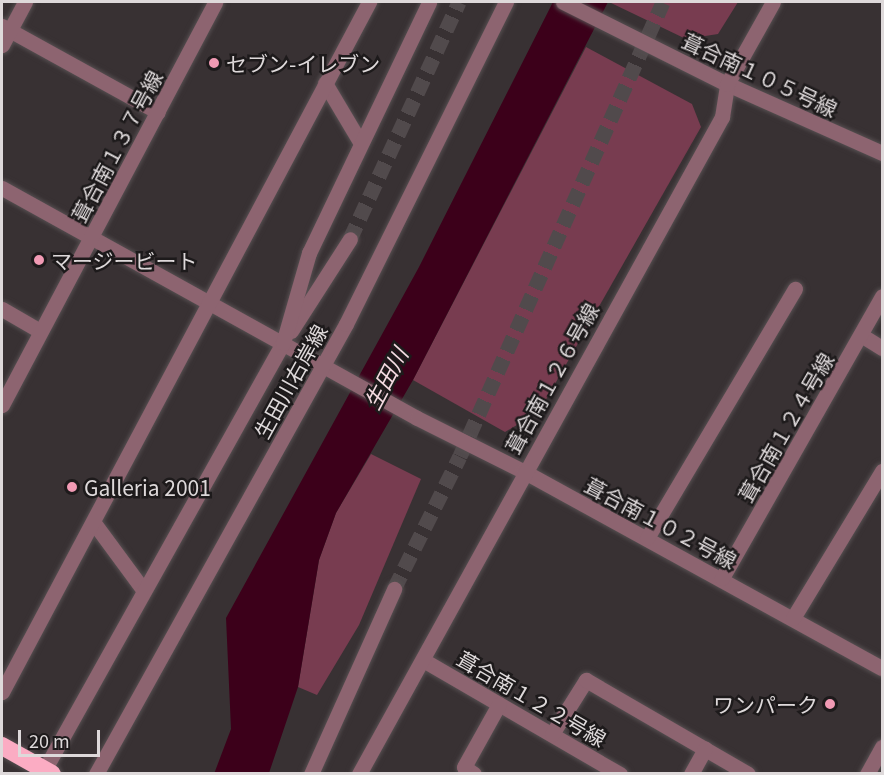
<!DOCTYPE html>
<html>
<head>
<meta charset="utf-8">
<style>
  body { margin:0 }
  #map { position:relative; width:884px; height:775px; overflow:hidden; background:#383133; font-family:Georgia,"Noto Sans JP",serif }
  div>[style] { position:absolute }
  .green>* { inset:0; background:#783c50 }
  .water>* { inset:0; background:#3c001a }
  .minor-tunnel>* { height:15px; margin-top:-7.5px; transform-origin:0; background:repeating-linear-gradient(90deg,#514a4c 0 15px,transparent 0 23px) }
  .roads { filter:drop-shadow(0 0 2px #564f51) drop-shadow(0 0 2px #564f51) }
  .minor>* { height:15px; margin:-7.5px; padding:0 7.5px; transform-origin:7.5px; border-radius:7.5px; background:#8d6470 }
  .highway>* { height:18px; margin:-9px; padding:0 9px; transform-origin:9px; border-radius:9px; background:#fbacc3 }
  .dots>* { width:16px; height:16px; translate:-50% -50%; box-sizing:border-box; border:3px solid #1d1a1b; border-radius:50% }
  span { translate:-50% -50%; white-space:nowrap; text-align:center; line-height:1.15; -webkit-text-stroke:5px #1d1a1b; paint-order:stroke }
  .poi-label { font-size:21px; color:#ded9da }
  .left { translate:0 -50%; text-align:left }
  .right { translate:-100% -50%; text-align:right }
  .street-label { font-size:21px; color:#ded9da }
  .water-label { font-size:22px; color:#f5dbe2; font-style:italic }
  .frame { position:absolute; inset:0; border:3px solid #ded9da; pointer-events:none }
  .scale { position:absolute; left:18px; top:730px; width:82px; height:27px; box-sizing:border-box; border:3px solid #ded9da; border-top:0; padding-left:8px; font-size:18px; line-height:21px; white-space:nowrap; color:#ded9da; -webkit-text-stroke:4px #1d1a1b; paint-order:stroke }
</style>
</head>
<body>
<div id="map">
  <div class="green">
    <i style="clip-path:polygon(609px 2px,738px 2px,718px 34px,686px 39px)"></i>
    <i style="clip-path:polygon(586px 47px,692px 104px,701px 127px,539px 412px,505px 432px,413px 380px)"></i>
    <i style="clip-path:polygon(371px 454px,421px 479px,359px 625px,317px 695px,298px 687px,319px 560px,336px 513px)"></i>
  </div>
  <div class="water">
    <i style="clip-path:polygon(553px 2px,608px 2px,413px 380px,336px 513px,319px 560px,298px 687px,269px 773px,214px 774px,231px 729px,226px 618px,419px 267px)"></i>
  </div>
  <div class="minor-tunnel">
    <i style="left:350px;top:239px;width:261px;rotate:-65.3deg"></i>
    <i style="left:394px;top:589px;width:148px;rotate:-63.6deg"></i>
    <i style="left:460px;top:456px;width:497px;rotate:-65.9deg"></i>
  </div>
  <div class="roads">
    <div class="minor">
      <i style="left:563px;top:2px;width:183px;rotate:26.6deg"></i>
      <i style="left:727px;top:84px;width:170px;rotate:24deg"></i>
      <i style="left:2px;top:26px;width:178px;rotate:28.9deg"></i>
      <i style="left:2px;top:45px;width:49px;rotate:-61.9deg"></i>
      <i style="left:325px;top:83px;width:69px;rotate:59.3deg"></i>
      <i style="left:2px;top:188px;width:474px;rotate:29deg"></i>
      <i style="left:417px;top:418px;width:119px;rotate:26.6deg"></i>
      <i style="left:523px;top:471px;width:409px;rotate:28.8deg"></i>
      <i style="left:2px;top:309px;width:44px;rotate:30.1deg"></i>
      <i style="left:291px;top:331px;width:109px;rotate:-57.3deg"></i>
      <i style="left:861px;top:335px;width:25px;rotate:32deg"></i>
      <i style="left:2px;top:405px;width:456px;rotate:-62.1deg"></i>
      <i style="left:94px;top:523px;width:81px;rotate:53.6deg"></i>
      <i style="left:647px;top:538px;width:290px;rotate:-59.3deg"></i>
      <i style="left:722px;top:578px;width:324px;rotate:-60.4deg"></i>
      <i style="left:793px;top:618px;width:172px;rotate:-58.8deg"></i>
      <i style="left:423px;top:660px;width:228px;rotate:30.1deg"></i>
      <i style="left:2px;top:692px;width:782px;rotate:-61.99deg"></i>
      <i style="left:552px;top:734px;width:64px;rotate:-57.8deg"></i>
      <i style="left:586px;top:680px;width:187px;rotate:30.1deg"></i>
      <i style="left:42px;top:774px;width:494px;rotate:-60.8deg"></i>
      <i style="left:283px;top:343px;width:94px;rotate:-73.9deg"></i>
      <i style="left:309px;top:253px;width:278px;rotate:-64.4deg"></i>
      <i style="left:96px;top:774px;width:515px;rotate:-60.95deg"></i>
      <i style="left:346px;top:324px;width:360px;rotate:-63.6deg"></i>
      <i style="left:311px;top:774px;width:203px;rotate:-65.8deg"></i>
      <i style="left:359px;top:774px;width:751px;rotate:-61.08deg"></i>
      <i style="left:722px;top:117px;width:33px;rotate:-81deg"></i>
      <i style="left:727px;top:84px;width:94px;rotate:-60.7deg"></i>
      <i style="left:474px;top:774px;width:12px;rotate:-145deg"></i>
      <i style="left:464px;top:767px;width:72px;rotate:-60.9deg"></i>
      <i style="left:691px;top:774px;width:29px;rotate:-61deg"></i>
      <i style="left:867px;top:774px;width:31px;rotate:-61deg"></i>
    </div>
    <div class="highway">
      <i style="left:2px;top:746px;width:57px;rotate:29.2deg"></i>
    </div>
  </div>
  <div class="dots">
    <i style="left:214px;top:63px;background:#f19ab4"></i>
    <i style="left:39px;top:260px;background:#f19ab4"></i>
    <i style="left:72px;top:487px;background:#f19ab4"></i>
    <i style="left:830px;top:704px;background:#f19ab4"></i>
  </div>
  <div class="poi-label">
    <span class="left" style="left:226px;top:63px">セブン-イレブン</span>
    <span class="left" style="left:51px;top:260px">マージービート</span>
    <span class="left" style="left:84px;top:487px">Galleria 2001</span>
    <span class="right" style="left:818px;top:704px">ワンパーク</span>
  </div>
  <div class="street-label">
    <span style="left:760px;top:74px;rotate:25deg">葺合南１０５号線</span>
    <span style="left:116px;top:146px;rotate:-62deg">葺合南１３７号線</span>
    <span style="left:551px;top:378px;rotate:-61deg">葺合南１２６号線</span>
    <span style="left:290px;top:381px;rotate:-61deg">生田川右岸線</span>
    <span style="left:785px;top:427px;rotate:-60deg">葺合南１２４号線</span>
    <span style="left:661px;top:522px;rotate:28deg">葺合南１０２号線</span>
    <span style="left:532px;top:698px;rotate:30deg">葺合南１２２号線</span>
  </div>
  <div class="water-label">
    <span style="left:385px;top:378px;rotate:-62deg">生田川</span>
  </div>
  <div class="frame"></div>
  <div class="scale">20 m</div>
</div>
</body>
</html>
